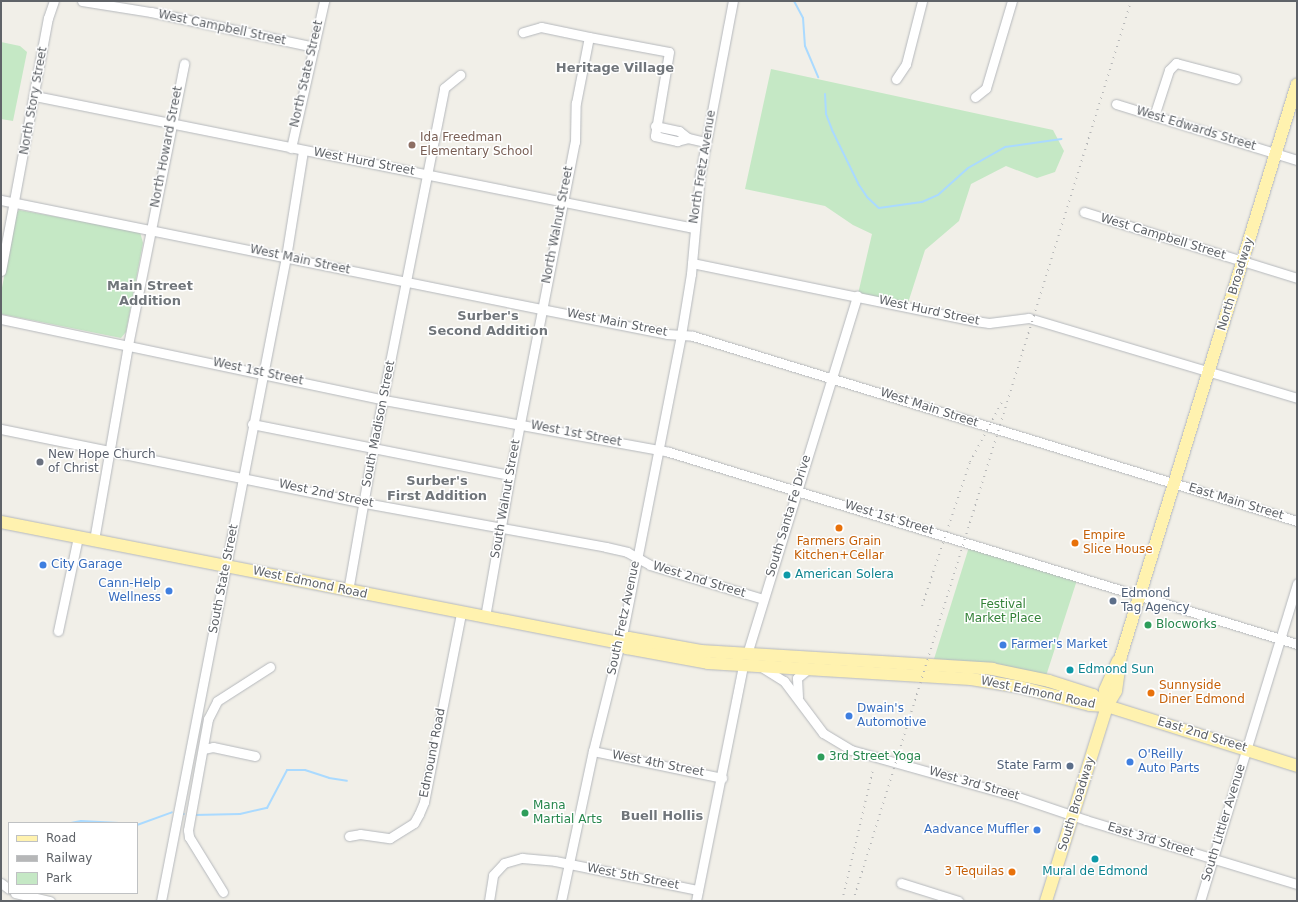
<!DOCTYPE html>
<html>
<head>
<meta charset="utf-8">
<style>
  body { margin:0 }
  #map { position:relative; width:1298px; height:902px; overflow:hidden; background:#f1efe8; font-family:"DejaVu Sans",sans-serif }
  div>[style] { position:absolute }
  .green>* { inset:0; background:#c5e8c5 }
  .stream>* { height:2px; margin:-1px; padding:0 1px; transform-origin:1px; border-radius:1px; background:#aadaff }
  .roads { filter:drop-shadow(0 0 1px #b5b8bc) drop-shadow(0 0 1px #b5b8bc) }
  .minor>* { height:9px; margin:-4.5px; padding:0 4.5px; transform-origin:4.5px; border-radius:4.5px; background:#fff }
  .major>* { height:12px; margin:-6px; padding:0 6px; transform-origin:6px; border-radius:6px; background:#fff2af }
  .rail>* { height:2px; margin-top:-1px; transform-origin:0; background:repeating-linear-gradient(90deg,#b6b7b8 0 1px,transparent 0 6px) }
  .dots>* { width:11px; height:11px; translate:-50% -50%; box-sizing:border-box; border:2px solid #fff; border-radius:50% }
  span { translate:-50% -50%; white-space:nowrap; text-align:center; line-height:1.15; -webkit-text-stroke:3px #fff; paint-order:stroke }
  .street-label { font-size:12px; color:#5f6368 }
  .education-label { font-size:12px; color:#785e54 }
  .left { translate:0 -50%; text-align:left }
  .worship-label { font-size:12px; color:#5b616d }
  .food-label { font-size:12px; color:#c56008 }
  .right { translate:-100% -50%; text-align:right }
  .shop-label { font-size:12px; color:#366cbe }
  .culture-label { font-size:12px; color:#0d838f }
  .service-label { font-size:12px; color:#4e5e75 }
  .park-label { font-size:12px; color:#348238 }
  .leisure-label { font-size:12px; color:#27864d }
  .neighbourhood-label { font-size:13px; color:#70757a; font-weight:700 }
  .frame { position:absolute; inset:0; border:2px solid #5f6368; pointer-events:none }
  .legend { position:absolute; left:8px; top:822px; width:130px; height:72px; box-sizing:border-box; background:#fff; border:1px solid #bfc1c3; margin:0; padding:5px 7px; list-style:none; font-size:12px; color:#5f6368 }
  .legend li { display:flex; align-items:center; gap:8px; height:20px }
  .legend b { width:20px; border:1px solid #bfc1c3 }
</style>
</head>
<body>
<div id="map">
  <div class="green">
    <i style="clip-path:polygon(1px 42px,20px 46px,27px 52px,13px 121px,1px 119px)"></i>
    <i style="clip-path:polygon(771px 69px,1053px 130px,1064px 151px,1055px 172px,1037px 178px,1006px 166px,971px 184px,959px 221px,925px 250px,908px 303px,858px 294px,872px 234px,853px 225px,825px 206px,745px 189px)"></i>
    <i style="clip-path:polygon(19px 210px,140px 232px,143px 243px,126px 332px,121px 338px,1px 314px,1px 293px,16px 213px)"></i>
    <i style="clip-path:polygon(969px 547px,1077px 580px,1046px 676px,994px 663px,934px 659px)"></i>
  </div>
  <div class="stream">
    <i style="left:794px;top:1px;width:19px;rotate:62deg"></i>
    <i style="left:803px;top:18px;width:28px;rotate:86deg"></i>
    <i style="left:805px;top:46px;width:34px;rotate:67deg"></i>
    <i style="left:825px;top:94px;width:20px;rotate:87deg"></i>
    <i style="left:826px;top:114px;width:17px;rotate:69deg"></i>
    <i style="left:832px;top:130px;width:61px;rotate:63.9deg"></i>
    <i style="left:859px;top:185px;width:14px;rotate:56deg"></i>
    <i style="left:867px;top:197px;width:16px;rotate:43deg"></i>
    <i style="left:879px;top:208px;width:43px;rotate:-7.9deg"></i>
    <i style="left:922px;top:202px;width:17px;rotate:-24deg"></i>
    <i style="left:938px;top:195px;width:40px;rotate:-42deg"></i>
    <i style="left:968px;top:168px;width:43px;rotate:-29.6deg"></i>
    <i style="left:1005px;top:147px;width:57px;rotate:-8.1deg"></i>
    <i style="left:183px;top:814px;width:1px"></i>
    <i style="left:194px;top:815px;width:46px;rotate:-1.2deg"></i>
    <i style="left:240px;top:814px;width:28px;rotate:-13deg"></i>
    <i style="left:267px;top:808px;width:43px;rotate:-62.2deg"></i>
    <i style="left:287px;top:770px;width:18px"></i>
    <i style="left:305px;top:770px;width:25px;rotate:18deg"></i>
    <i style="left:329px;top:778px;width:18px;rotate:9deg"></i>
    <i style="left:71px;top:823px;width:10px;rotate:-11deg"></i>
    <i style="left:81px;top:821px;width:38px;rotate:3deg"></i>
    <i style="left:137px;top:825px;width:37px;rotate:-20deg"></i>
  </div>
  <div class="roads">
    <div class="minor">
      <i style="left:82px;top:1px;width:70px;rotate:9.1deg"></i>
      <i style="left:151px;top:12px;width:167px;rotate:12.1deg"></i>
      <i style="left:589px;top:37px;width:81px;rotate:10.6deg"></i>
      <i style="left:669px;top:52px;width:85px;rotate:99.5deg"></i>
      <i style="left:655px;top:136px;width:23px;rotate:13deg"></i>
      <i style="left:677px;top:141px;width:11px;rotate:-15deg"></i>
      <i style="left:688px;top:138px;width:18px;rotate:13deg"></i>
      <i style="left:896px;top:79px;width:18px;rotate:-56deg"></i>
      <i style="left:906px;top:64px;width:65px;rotate:-75.7deg"></i>
      <i style="left:35px;top:96px;width:672px;rotate:11.33deg"></i>
      <i style="left:975px;top:97px;width:14px;rotate:-39deg"></i>
      <i style="left:986px;top:88px;width:91px;rotate:-73.4deg"></i>
      <i style="left:1116px;top:104px;width:189px;rotate:17.2deg"></i>
      <i style="left:1154px;top:116px;width:48px;rotate:-71.9deg"></i>
      <i style="left:1169px;top:70px;width:10px;rotate:-45deg"></i>
      <i style="left:1176px;top:63px;width:62px;rotate:14.9deg"></i>
      <i style="left:655px;top:126px;width:25px;rotate:12deg"></i>
      <i style="left:679px;top:131px;width:11px;rotate:38deg"></i>
      <i style="left:291px;top:148px;width:151px;rotate:-77.3deg"></i>
      <i style="left:1px;top:200px;width:551px;rotate:11.41deg"></i>
      <i style="left:541px;top:309px;width:128px;rotate:11.2deg"></i>
      <i style="left:667px;top:334px;width:26px;rotate:4deg"></i>
      <i style="left:693px;top:336px;width:632px;rotate:17.03deg"></i>
      <i style="left:1084px;top:212px;width:223px;rotate:17.2deg"></i>
      <i style="left:692px;top:263px;width:289px;rotate:11.6deg"></i>
      <i style="left:975px;top:321px;width:14px;rotate:8deg"></i>
      <i style="left:989px;top:323px;width:40px;rotate:-7.1deg"></i>
      <i style="left:1029px;top:318px;width:280px;rotate:16.6deg"></i>
      <i style="left:1px;top:271px;width:257px;rotate:-79.5deg"></i>
      <i style="left:48px;top:18px;width:18px;rotate:-71deg"></i>
      <i style="left:1px;top:319px;width:391px;rotate:11.9deg"></i>
      <i style="left:384px;top:400px;width:290px;rotate:10.3deg"></i>
      <i style="left:669px;top:452px;width:657px;rotate:17deg"></i>
      <i style="left:252px;top:424px;width:263px;rotate:11.2deg"></i>
      <i style="left:1px;top:429px;width:371px;rotate:11.5deg"></i>
      <i style="left:365px;top:503px;width:245px;rotate:10.3deg"></i>
      <i style="left:606px;top:547px;width:22px;rotate:13deg"></i>
      <i style="left:627px;top:552px;width:26px;rotate:29deg"></i>
      <i style="left:650px;top:565px;width:118px;rotate:16.7deg"></i>
      <i style="left:94px;top:540px;width:198px;rotate:-80.1deg"></i>
      <i style="left:128px;top:345px;width:287px;rotate:-78.7deg"></i>
      <i style="left:348px;top:591px;width:145px;rotate:-80.1deg"></i>
      <i style="left:373px;top:448px;width:367px;rotate:-78.8deg"></i>
      <i style="left:444px;top:88px;width:21px;rotate:-39deg"></i>
      <i style="left:485px;top:617px;width:144px;rotate:-80deg"></i>
      <i style="left:510px;top:475px;width:339px;rotate:-79deg"></i>
      <i style="left:575px;top:142px;width:39px;rotate:-89deg"></i>
      <i style="left:576px;top:103px;width:67px;rotate:-78.9deg"></i>
      <i style="left:589px;top:37px;width:49px;rotate:-168.2deg"></i>
      <i style="left:541px;top:27px;width:19px;rotate:164deg"></i>
      <i style="left:58px;top:631px;width:96px;rotate:-78deg"></i>
      <i style="left:747px;top:654px;width:375px;rotate:-72.9deg"></i>
      <i style="left:763px;top:668px;width:25px;rotate:32deg"></i>
      <i style="left:784px;top:681px;width:65px;rotate:53.1deg"></i>
      <i style="left:823px;top:733px;width:33px;rotate:31deg"></i>
      <i style="left:851px;top:750px;width:170px;rotate:15.7deg"></i>
      <i style="left:1015px;top:796px;width:75px;rotate:18.7deg"></i>
      <i style="left:1086px;top:820px;width:220px;rotate:16.9deg"></i>
      <i style="left:798px;top:697px;width:19px;rotate:-93deg"></i>
      <i style="left:797px;top:678px;width:13px;rotate:-39deg"></i>
      <i style="left:203px;top:749px;width:10px;rotate:-11deg"></i>
      <i style="left:213px;top:747px;width:43px;rotate:12.1deg"></i>
      <i style="left:593px;top:751px;width:132px;rotate:11.8deg"></i>
      <i style="left:349px;top:836px;width:11px;rotate:-10deg"></i>
      <i style="left:360px;top:834px;width:30px;rotate:8deg"></i>
      <i style="left:390px;top:838px;width:28px;rotate:-32deg"></i>
      <i style="left:414px;top:823px;width:10px;rotate:-61deg"></i>
      <i style="left:419px;top:814px;width:13px;rotate:-67deg"></i>
      <i style="left:424px;top:802px;width:193px;rotate:-78.9deg"></i>
      <i style="left:1px;top:883px;width:10px;rotate:37deg"></i>
      <i style="left:901px;top:883px;width:60px;rotate:17.5deg"></i>
      <i style="left:223px;top:892px;width:65px;rotate:-121.7deg"></i>
      <i style="left:189px;top:837px;width:7px;rotate:-98deg"></i>
      <i style="left:188px;top:830px;width:113px;rotate:-79.8deg"></i>
      <i style="left:208px;top:719px;width:20px;rotate:-63deg"></i>
      <i style="left:217px;top:701px;width:63px;rotate:-32.7deg"></i>
      <i style="left:15px;top:893px;width:36px;rotate:13deg"></i>
      <i style="left:161px;top:901px;width:656px;rotate:-79.02deg"></i>
      <i style="left:286px;top:257px;width:107px;rotate:-80.9deg"></i>
      <i style="left:489px;top:901px;width:26px;rotate:-81deg"></i>
      <i style="left:493px;top:875px;width:16px;rotate:-47deg"></i>
      <i style="left:504px;top:863px;width:19px;rotate:-16deg"></i>
      <i style="left:522px;top:858px;width:33px;rotate:5deg"></i>
      <i style="left:555px;top:861px;width:146px;rotate:11.5deg"></i>
      <i style="left:561px;top:901px;width:153px;rotate:-78deg"></i>
      <i style="left:593px;top:751px;width:124px;rotate:-76deg"></i>
      <i style="left:623px;top:631px;width:302px;rotate:-78.9deg"></i>
      <i style="left:681px;top:335px;width:62px;rotate:-80.7deg"></i>
      <i style="left:691px;top:274px;width:99px;rotate:-84.8deg"></i>
      <i style="left:700px;top:175px;width:177px;rotate:-79.3deg"></i>
      <i style="left:696px;top:901px;width:240px;rotate:-78.7deg"></i>
      <i style="left:1200px;top:901px;width:332px;rotate:-73deg"></i>
    </div>
    <div class="major">
      <i style="left:1px;top:522px;width:631px;rotate:11.06deg"></i>
      <i style="left:620px;top:643px;width:9px;rotate:36deg"></i>
      <i style="left:627px;top:648px;width:82px;rotate:10.5deg"></i>
      <i style="left:708px;top:663px;width:263px;rotate:3.5deg"></i>
      <i style="left:971px;top:679px;width:50px;rotate:9.3deg"></i>
      <i style="left:1020px;top:687px;width:72px;rotate:14.4deg"></i>
      <i style="left:1090px;top:705px;width:17px;rotate:3deg"></i>
      <i style="left:1107px;top:706px;width:199px;rotate:17.5deg"></i>
      <i style="left:620px;top:643px;width:10px;rotate:-29deg"></i>
      <i style="left:629px;top:638px;width:73px;rotate:10.2deg"></i>
      <i style="left:701px;top:651px;width:292px;rotate:3.5deg"></i>
      <i style="left:992px;top:669px;width:58px;rotate:11.9deg"></i>
      <i style="left:1049px;top:681px;width:46px;rotate:17.7deg"></i>
      <i style="left:1093px;top:695px;width:18px;rotate:38deg"></i>
      <i style="left:1107px;top:706px;width:16px;rotate:-97deg"></i>
      <i style="left:1105px;top:690px;width:32px;rotate:-66deg"></i>
      <i style="left:1046px;top:901px;width:204px;rotate:-72.6deg"></i>
      <i style="left:1107px;top:706px;width:17px;rotate:-59deg"></i>
      <i style="left:1116px;top:691px;width:35px;rotate:-82deg"></i>
      <i style="left:1121px;top:656px;width:598px;rotate:-72.9deg"></i>
    </div>
  </div>
  <div class="rail">
    <i style="left:922px;top:606px;width:152px;rotate:-71.6deg"></i>
    <i style="left:970px;top:462px;width:70px;rotate:-62deg"></i>
    <i style="left:842px;top:901px;width:135px;rotate:-76.7deg"></i>
    <i style="left:853px;top:901px;width:942px;rotate:-72.83deg"></i>
  </div>
  <div class="dots">
    <i style="left:412px;top:145px;background:#8d6e63"></i>
    <i style="left:40px;top:462px;background:#6b7280"></i>
    <i style="left:839px;top:528px;background:#e8710a"></i>
    <i style="left:1075px;top:543px;background:#e8710a"></i>
    <i style="left:43px;top:565px;background:#3f7fe0"></i>
    <i style="left:787px;top:575px;background:#0f9aa8"></i>
    <i style="left:169px;top:591px;background:#3f7fe0"></i>
    <i style="left:1113px;top:601px;background:#5c6f8a"></i>
    <i style="left:1148px;top:625px;background:#2e9e5b"></i>
    <i style="left:1003px;top:645px;background:#3f7fe0"></i>
    <i style="left:1070px;top:670px;background:#0f9aa8"></i>
    <i style="left:1151px;top:693px;background:#e8710a"></i>
    <i style="left:849px;top:716px;background:#3f7fe0"></i>
    <i style="left:821px;top:757px;background:#2e9e5b"></i>
    <i style="left:1130px;top:762px;background:#3f7fe0"></i>
    <i style="left:1070px;top:766px;background:#5c6f8a"></i>
    <i style="left:525px;top:813px;background:#2e9e5b"></i>
    <i style="left:1037px;top:830px;background:#3f7fe0"></i>
    <i style="left:1095px;top:859px;background:#0f9aa8"></i>
    <i style="left:1012px;top:872px;background:#e8710a"></i>
  </div>
  <div class="street-label">
    <span style="left:222px;top:28px;rotate:12deg">West Campbell Street</span>
    <span style="left:307px;top:74px;rotate:-77deg">North State Street</span>
    <span style="left:34px;top:101px;rotate:-80deg">North Story Street</span>
    <span style="left:1196px;top:129px;rotate:17deg">West Edwards Street</span>
    <span style="left:167px;top:147px;rotate:-79deg">North Howard Street</span>
    <span style="left:364px;top:162px;rotate:11deg">West Hurd Street</span>
    <span style="left:703px;top:167px;rotate:-81deg">North Fretz Avenue</span>
    <span style="left:558px;top:225px;rotate:-79deg">North Walnut Street</span>
    <span style="left:1163px;top:237px;rotate:17deg">West Campbell Street</span>
    <span style="left:300px;top:260px;rotate:12deg">West Main Street</span>
    <span style="left:1236px;top:284px;rotate:-73deg">North Broadway</span>
    <span style="left:929px;top:311px;rotate:12deg">West Hurd Street</span>
    <span style="left:617px;top:323px;rotate:11deg">West Main Street</span>
    <span style="left:258px;top:372px;rotate:12deg">West 1st Street</span>
    <span style="left:929px;top:408px;rotate:18deg">West Main Street</span>
    <span style="left:379px;top:424px;rotate:-79deg">South Madison Street</span>
    <span style="left:576px;top:434px;rotate:11deg">West 1st Street</span>
    <span style="left:326px;top:494px;rotate:12deg">West 2nd Street</span>
    <span style="left:506px;top:499px;rotate:-80deg">South Walnut Street</span>
    <span style="left:1236px;top:502px;rotate:17deg">East Main Street</span>
    <span style="left:789px;top:516px;rotate:-73deg">South Santa Fe Drive</span>
    <span style="left:889px;top:518px;rotate:17deg">West 1st Street</span>
    <span style="left:224px;top:579px;rotate:-79deg">South State Street</span>
    <span style="left:699px;top:580px;rotate:17deg">West 2nd Street</span>
    <span style="left:310px;top:583px;rotate:12deg">West Edmond Road</span>
    <span style="left:624px;top:618px;rotate:-78deg">South Fretz Avenue</span>
    <span style="left:1038px;top:693px;rotate:12deg">West Edmond Road</span>
    <span style="left:1202px;top:735px;rotate:17deg">East 2nd Street</span>
    <span style="left:433px;top:753px;rotate:-79deg">Edmound Road</span>
    <span style="left:658px;top:764px;rotate:11deg">West 4th Street</span>
    <span style="left:974px;top:784px;rotate:16deg">West 3rd Street</span>
    <span style="left:1077px;top:804px;rotate:-73deg">South Broadway</span>
    <span style="left:1224px;top:823px;rotate:-73deg">South Littler Avenue</span>
    <span style="left:1151px;top:840px;rotate:17deg">East 3rd Street</span>
    <span style="left:633px;top:877px;rotate:11deg">West 5th Street</span>
  </div>
  <div class="education-label">
    <span class="left" style="left:420px;top:145px">Ida Freedman<br>Elementary School</span>
  </div>
  <div class="worship-label">
    <span class="left" style="left:48px;top:462px">New Hope Church<br>of Christ</span>
  </div>
  <div class="food-label">
    <span class="left" style="left:1083px;top:543px">Empire<br>Slice House</span>
    <span style="left:839px;top:549px">Farmers Grain<br>Kitchen+Cellar</span>
    <span class="left" style="left:1159px;top:693px">Sunnyside<br>Diner Edmond</span>
    <span class="right" style="left:1004px;top:872px">3 Tequilas</span>
  </div>
  <div class="shop-label">
    <span class="left" style="left:51px;top:565px">City Garage</span>
    <span class="right" style="left:161px;top:591px">Cann-Help<br>Wellness</span>
    <span class="left" style="left:1011px;top:645px">Farmer's Market</span>
    <span class="left" style="left:857px;top:716px">Dwain's<br>Automotive</span>
    <span class="left" style="left:1138px;top:762px">O'Reilly<br>Auto Parts</span>
    <span class="right" style="left:1029px;top:830px">Aadvance Muffler</span>
  </div>
  <div class="culture-label">
    <span class="left" style="left:795px;top:575px">American Solera</span>
    <span class="left" style="left:1078px;top:670px">Edmond Sun</span>
    <span style="left:1095px;top:872px">Mural de Edmond</span>
  </div>
  <div class="service-label">
    <span class="left" style="left:1121px;top:601px">Edmond<br>Tag Agency</span>
    <span class="right" style="left:1062px;top:766px">State Farm</span>
  </div>
  <div class="park-label">
    <span style="left:1003px;top:612px">Festival<br>Market Place</span>
  </div>
  <div class="leisure-label">
    <span class="left" style="left:1156px;top:625px">Blocworks</span>
    <span class="left" style="left:829px;top:757px">3rd Street Yoga</span>
    <span class="left" style="left:533px;top:813px">Mana<br>Martial Arts</span>
  </div>
  <div class="neighbourhood-label">
    <span style="left:615px;top:68px">Heritage Village</span>
    <span style="left:150px;top:294px">Main Street<br>Addition</span>
    <span style="left:488px;top:324px">Surber's<br>Second Addition</span>
    <span style="left:437px;top:489px">Surber's<br>First Addition</span>
    <span style="left:662px;top:816px">Buell Hollis</span>
  </div>
  <div class="frame"></div>
  <ul class="legend">
  <li><b style="height:5px;background:#fff2af"></b>Road</li>
  <li><b style="height:5px;background:#b6b7b8"></b>Railway</li>
  <li><b style="height:11px;background:#c5e8c5"></b>Park</li>
  </ul>
</div>
</body>
</html>
